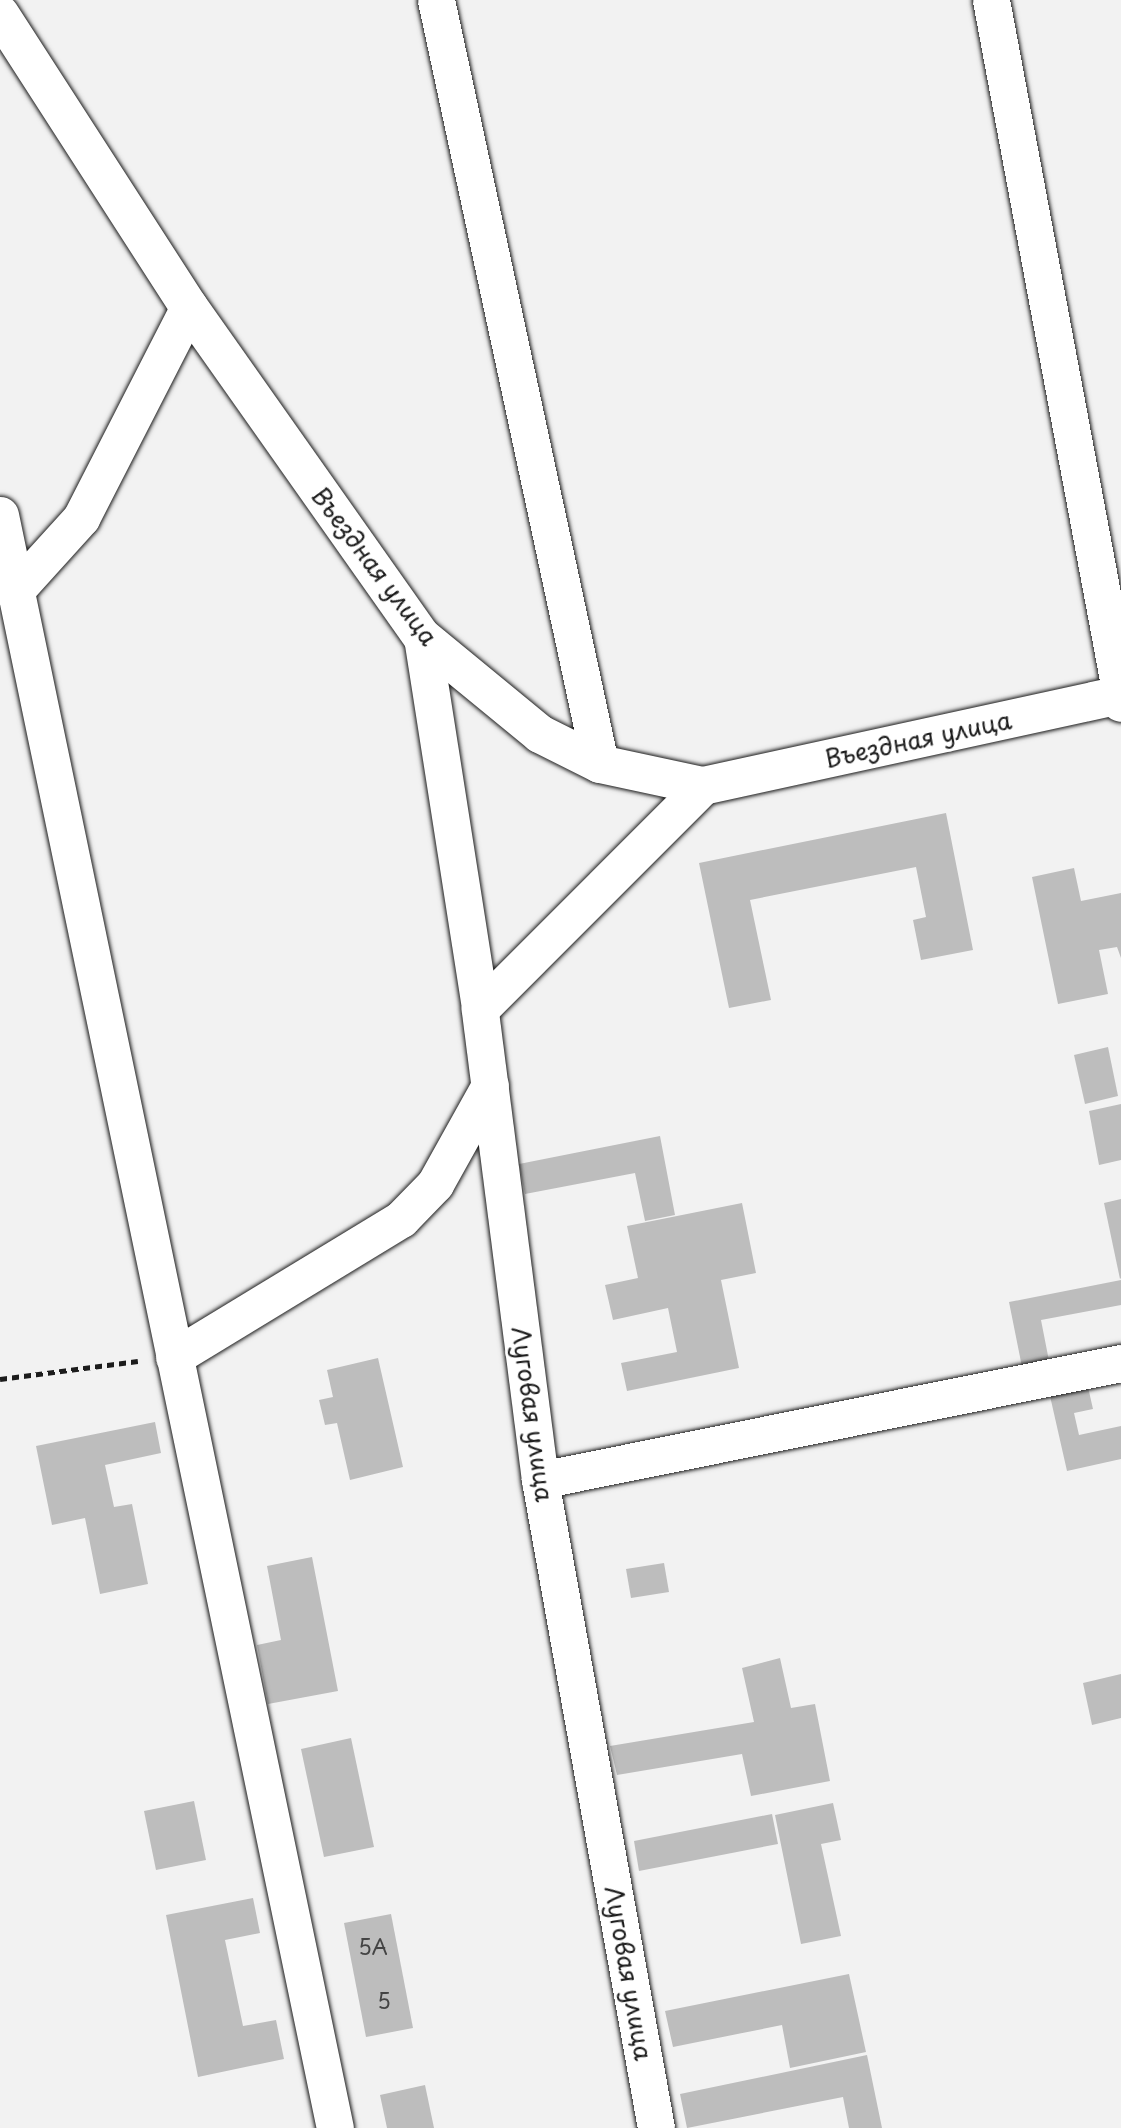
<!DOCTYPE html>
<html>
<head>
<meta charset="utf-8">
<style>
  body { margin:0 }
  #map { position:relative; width:1121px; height:2128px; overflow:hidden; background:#f2f2f2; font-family:"Playpen Sans",sans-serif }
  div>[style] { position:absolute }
  .building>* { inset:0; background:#bdbdbd }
  .path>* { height:4.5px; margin-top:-2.25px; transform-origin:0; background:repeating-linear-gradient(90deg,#1c1c1c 0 7px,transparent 0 12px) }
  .roads { filter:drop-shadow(0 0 2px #1c1c1c) drop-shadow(0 0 2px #1c1c1c) }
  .street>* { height:37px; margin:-18.5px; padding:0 18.5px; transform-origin:18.5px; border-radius:18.5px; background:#fff }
  .secondary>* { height:38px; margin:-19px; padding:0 19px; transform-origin:19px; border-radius:19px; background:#fff }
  span { translate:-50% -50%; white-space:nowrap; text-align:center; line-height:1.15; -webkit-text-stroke:5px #fff; paint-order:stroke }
  .number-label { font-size:21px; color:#444 }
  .number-label span { -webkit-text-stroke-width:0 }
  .street-label { font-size:24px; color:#1c1c1c }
</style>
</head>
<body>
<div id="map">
  <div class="building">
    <i style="clip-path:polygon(946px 813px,973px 950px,921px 960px,913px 920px,926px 917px,916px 867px,750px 900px,771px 1000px,729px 1008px,699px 863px)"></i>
    <i style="clip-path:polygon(1074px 868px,1081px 901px,1121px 893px,1121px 958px,1117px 947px,1099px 950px,1108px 994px,1058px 1004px,1032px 877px)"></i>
    <i style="clip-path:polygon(1108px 1047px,1118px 1096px,1085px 1104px,1074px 1055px)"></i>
    <i style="clip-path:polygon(1121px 1104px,1121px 1160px,1099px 1165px,1089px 1111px)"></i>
    <i style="clip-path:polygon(660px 1136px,675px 1215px,645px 1221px,635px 1173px,525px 1194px,519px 1164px)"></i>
    <i style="clip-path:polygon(1121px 1199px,1121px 1278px,1120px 1279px,1104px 1203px)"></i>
    <i style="clip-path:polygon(742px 1203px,756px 1273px,721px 1280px,739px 1368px,627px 1391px,621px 1363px,677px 1352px,668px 1308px,613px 1320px,605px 1285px,638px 1278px,627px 1226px)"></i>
    <i style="clip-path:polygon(1121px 1280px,1121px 1305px,1041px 1320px,1050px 1366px,1023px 1372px,1009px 1302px)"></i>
    <i style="clip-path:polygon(378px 1358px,403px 1467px,350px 1480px,337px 1423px,325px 1425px,319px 1400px,333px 1397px,327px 1370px)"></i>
    <i style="clip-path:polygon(1088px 1387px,1093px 1409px,1074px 1413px,1079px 1435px,1121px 1426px,1121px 1459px,1067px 1471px,1050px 1396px)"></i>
    <i style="clip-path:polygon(155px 1422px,161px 1453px,105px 1465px,114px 1507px,132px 1504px,148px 1584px,100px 1594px,85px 1518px,52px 1525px,36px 1446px)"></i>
    <i style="clip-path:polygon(312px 1557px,338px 1691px,268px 1704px,257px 1645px,281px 1640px,267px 1566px)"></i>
    <i style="clip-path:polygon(664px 1563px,669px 1592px,631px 1598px,626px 1569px)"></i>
    <i style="clip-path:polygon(780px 1658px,791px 1708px,815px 1704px,830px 1781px,751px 1796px,742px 1754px,617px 1775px,610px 1746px,754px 1722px,742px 1668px)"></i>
    <i style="clip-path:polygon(1121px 1674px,1121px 1718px,1092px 1725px,1083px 1683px)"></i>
    <i style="clip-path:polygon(351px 1738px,374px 1847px,324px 1857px,301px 1749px)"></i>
    <i style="clip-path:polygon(194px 1801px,206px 1860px,156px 1870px,144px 1811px)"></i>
    <i style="clip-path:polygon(833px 1803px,841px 1840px,821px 1844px,841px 1936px,801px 1944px,775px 1815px)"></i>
    <i style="clip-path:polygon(772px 1814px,778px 1844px,639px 1871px,634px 1841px)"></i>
    <i style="clip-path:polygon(253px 1898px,260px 1933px,225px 1940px,243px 2026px,276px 2020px,284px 2059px,198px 2077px,166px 1915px)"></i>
    <i style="clip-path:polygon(391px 1914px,413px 2028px,366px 2037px,344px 1923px)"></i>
    <i style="clip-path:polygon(849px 1974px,866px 2052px,790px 2068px,782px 2025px,673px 2047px,665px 2011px)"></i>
    <i style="clip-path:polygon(867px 2055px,882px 2128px,849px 2128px,843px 2097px,687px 2128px,680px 2094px)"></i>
    <i style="clip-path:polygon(425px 2085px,434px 2128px,387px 2128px,380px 2095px)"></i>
  </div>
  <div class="path">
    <i style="left:0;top:1379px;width:139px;rotate:-7.4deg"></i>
  </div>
  <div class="roads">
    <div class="street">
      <i style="left:436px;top:0;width:781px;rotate:77.88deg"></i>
      <i style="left:991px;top:0;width:707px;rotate:79.41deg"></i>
      <i style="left:0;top:515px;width:1647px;rotate:78.27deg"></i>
      <i style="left:14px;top:592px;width:100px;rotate:-47.8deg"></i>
      <i style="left:81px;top:518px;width:237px;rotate:-62.9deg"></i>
      <i style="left:422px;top:637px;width:376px;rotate:81.1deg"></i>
      <i style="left:174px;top:1357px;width:266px;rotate:-31.3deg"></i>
      <i style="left:401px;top:1219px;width:49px;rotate:-45.8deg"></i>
      <i style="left:435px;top:1184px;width:113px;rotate:-60.9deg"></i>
      <i style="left:540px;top:1480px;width:593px;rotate:-11.39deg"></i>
      <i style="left:656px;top:2128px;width:658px;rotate:-100.15deg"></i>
      <i style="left:540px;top:1480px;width:475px;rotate:-97.3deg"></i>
      <i style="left:480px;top:1009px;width:315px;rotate:-45deg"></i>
    </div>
    <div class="secondary">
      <i style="left:0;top:14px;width:349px;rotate:57.2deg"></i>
      <i style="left:189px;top:307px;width:404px;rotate:54.8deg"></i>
      <i style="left:422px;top:637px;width:153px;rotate:39.4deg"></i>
      <i style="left:540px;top:734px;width:67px;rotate:26.6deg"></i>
      <i style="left:600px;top:764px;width:105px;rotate:12.1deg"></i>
      <i style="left:703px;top:786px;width:426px;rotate:-12.3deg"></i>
      <i style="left:1119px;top:695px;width:8px;rotate:76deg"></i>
    </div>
  </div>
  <div class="number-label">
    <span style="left:373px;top:1946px">5А</span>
    <span style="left:384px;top:2000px">5</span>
  </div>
  <div class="street-label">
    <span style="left:375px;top:566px;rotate:53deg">Въездная улица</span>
    <span style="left:918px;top:739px;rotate:-12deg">Въездная улица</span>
    <span style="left:533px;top:1414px;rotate:82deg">Луговая улица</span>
    <span style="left:629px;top:1973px;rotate:80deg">Луговая улица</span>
  </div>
</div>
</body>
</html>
